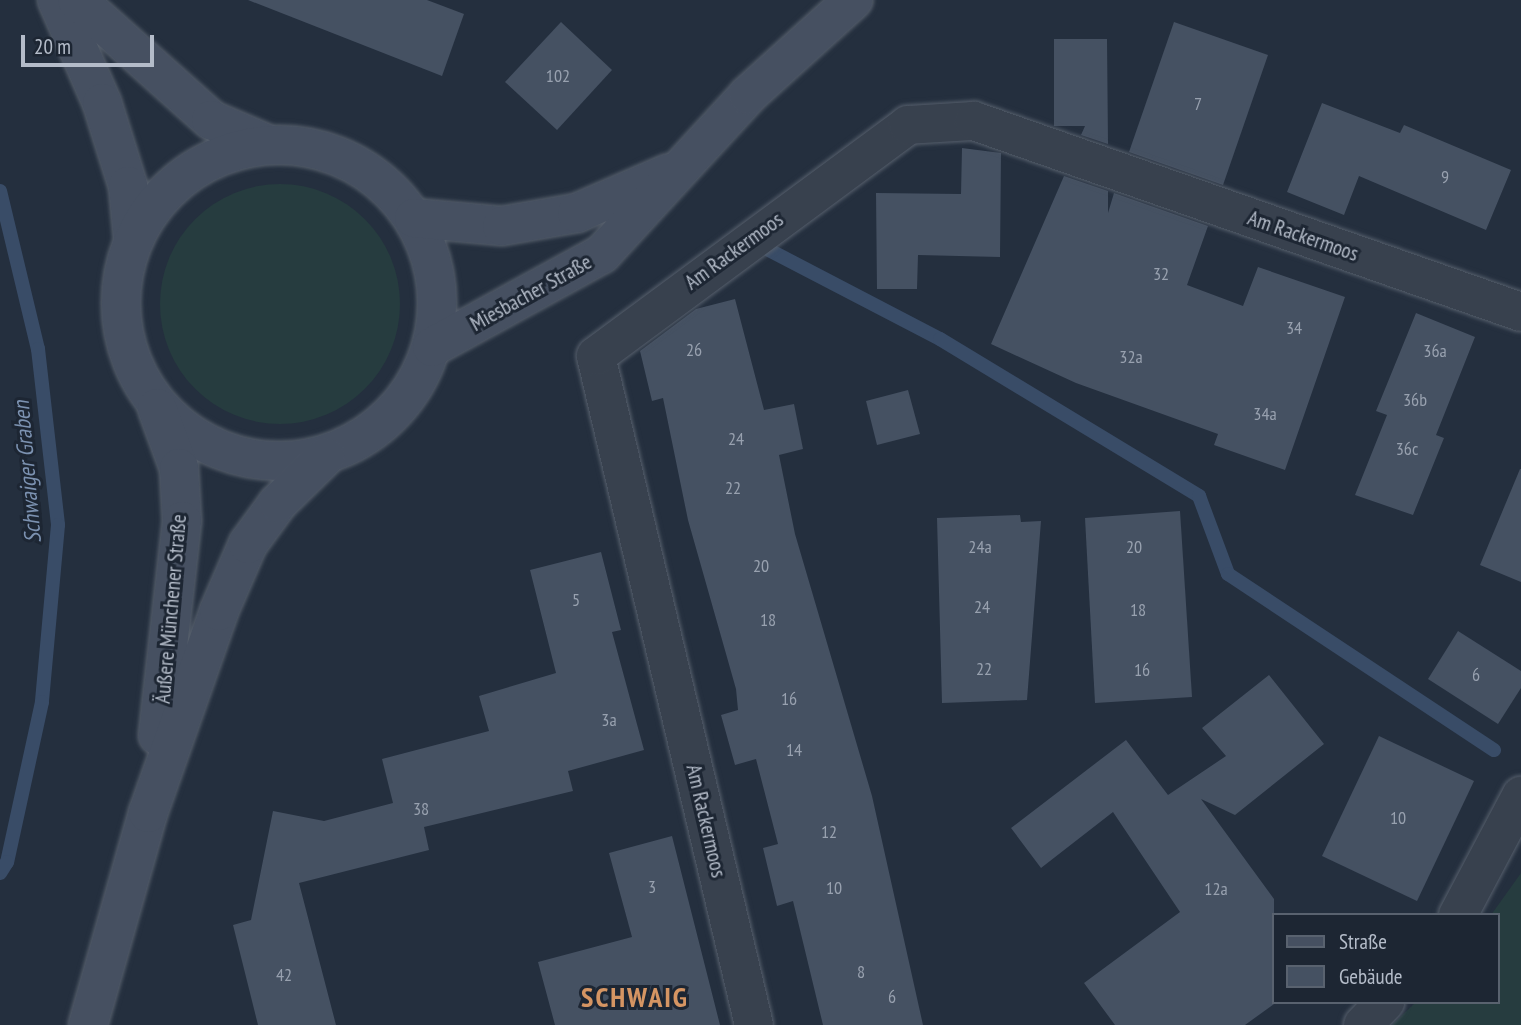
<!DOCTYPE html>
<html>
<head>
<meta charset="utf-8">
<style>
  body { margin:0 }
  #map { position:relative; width:1521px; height:1025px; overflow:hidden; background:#242f3e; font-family:"PT Sans Narrow",sans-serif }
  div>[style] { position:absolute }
  .green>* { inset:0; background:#263c3f }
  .round { border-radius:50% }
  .stream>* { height:14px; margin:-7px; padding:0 7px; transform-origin:7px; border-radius:7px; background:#394c67 }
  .building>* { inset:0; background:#455162 }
  .roads { filter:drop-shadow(0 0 2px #565f6c) drop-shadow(0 0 2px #565f6c) }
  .street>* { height:38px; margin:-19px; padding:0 19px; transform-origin:19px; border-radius:19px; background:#38414e }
  .secondary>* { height:38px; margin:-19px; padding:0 19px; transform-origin:19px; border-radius:19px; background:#465061 }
  .secondary>.ring { margin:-19px; padding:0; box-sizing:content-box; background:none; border:38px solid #465061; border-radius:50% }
  span { translate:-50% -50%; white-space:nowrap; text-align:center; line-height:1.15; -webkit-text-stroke:6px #1d2633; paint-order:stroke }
  .number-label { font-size:18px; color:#98a1af }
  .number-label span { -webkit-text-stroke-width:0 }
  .street-label { font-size:21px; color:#b4bcc9 }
  .water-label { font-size:23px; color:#7c92b1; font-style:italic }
  .district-label { font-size:28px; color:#d59563; font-weight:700; letter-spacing:2px }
  .legend { position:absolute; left:1272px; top:913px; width:228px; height:91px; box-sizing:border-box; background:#1d2633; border:2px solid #59626f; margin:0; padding:9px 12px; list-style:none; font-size:21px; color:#b4bcc9 }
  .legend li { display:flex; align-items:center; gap:14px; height:35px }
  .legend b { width:35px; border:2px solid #59626f }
  .scale { position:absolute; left:21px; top:35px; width:133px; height:32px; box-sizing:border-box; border:4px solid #b4bcc9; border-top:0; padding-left:9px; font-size:21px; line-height:24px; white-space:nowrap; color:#b4bcc9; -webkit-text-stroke:5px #1d2633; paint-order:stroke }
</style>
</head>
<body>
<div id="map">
  <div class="green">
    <i class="round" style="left:160px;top:184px;width:240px;height:240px"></i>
    <i style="clip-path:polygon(1521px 873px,1521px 1025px,1392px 1025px,1416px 1002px,1498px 1002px,1498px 915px,1491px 915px)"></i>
  </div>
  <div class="stream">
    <i style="left:0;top:191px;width:163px;rotate:76.5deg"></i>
    <i style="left:38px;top:349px;width:177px;rotate:83.5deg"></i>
    <i style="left:58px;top:525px;width:178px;rotate:95.2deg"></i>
    <i style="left:42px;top:702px;width:164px;rotate:102.3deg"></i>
    <i style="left:7px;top:862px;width:13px;rotate:122deg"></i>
    <i style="left:769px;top:250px;width:193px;rotate:27.5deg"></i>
    <i style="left:940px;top:339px;width:303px;rotate:31.2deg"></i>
    <i style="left:1199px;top:496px;width:83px;rotate:69.6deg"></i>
    <i style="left:1228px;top:574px;width:319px;rotate:33.5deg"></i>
  </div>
  <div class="building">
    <i style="clip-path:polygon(248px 0,427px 0,464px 14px,442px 76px)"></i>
    <i style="clip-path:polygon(561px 22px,612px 70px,557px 130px,505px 82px)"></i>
    <i style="clip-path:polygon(1174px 22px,1268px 55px,1223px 185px,1129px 152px)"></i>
    <i style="clip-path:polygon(1054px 39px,1107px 39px,1108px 144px,1081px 135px,1085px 126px,1054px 126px)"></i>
    <i style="clip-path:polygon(1322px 103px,1400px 133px,1404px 125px,1511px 170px,1486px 230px,1359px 176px,1344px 215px,1287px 192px)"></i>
    <i style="clip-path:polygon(962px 148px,1001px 153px,1000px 257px,918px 255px,917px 289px,877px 289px,876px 193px,961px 194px)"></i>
    <i style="clip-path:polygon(1064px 176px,1108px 191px,1108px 213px,1114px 193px,1208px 226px,1187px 285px,1243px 306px,1258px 267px,1345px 297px,1285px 470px,1214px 445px,1218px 434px,1076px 383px,991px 344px)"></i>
    <i style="clip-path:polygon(735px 299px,764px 410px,794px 404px,803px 449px,779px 455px,795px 534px,872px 796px,923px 1025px,823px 1025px,793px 901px,777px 906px,763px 848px,778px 844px,756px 759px,735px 765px,721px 715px,738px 710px,736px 689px,688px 520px,663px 398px,652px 401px,640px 351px,696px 309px)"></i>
    <i style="clip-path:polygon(1416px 313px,1475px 337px,1436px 435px,1444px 438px,1413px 515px,1355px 495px,1387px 415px,1376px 411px)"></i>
    <i style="clip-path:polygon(908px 390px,920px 434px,877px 445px,866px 401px)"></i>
    <i style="clip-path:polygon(1520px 469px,1521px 469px,1521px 582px,1480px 565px)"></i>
    <i style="clip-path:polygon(1180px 511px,1192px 697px,1095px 703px,1085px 518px)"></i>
    <i style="clip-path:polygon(1020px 515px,1021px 522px,1041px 521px,1027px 700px,942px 703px,937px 518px)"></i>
    <i style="clip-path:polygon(601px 552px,621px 630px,612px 632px,644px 750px,568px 771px,573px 791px,424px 827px,429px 850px,299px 883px,336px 1025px,258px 1025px,233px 925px,251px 920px,273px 811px,324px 821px,393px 803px,382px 759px,489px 731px,479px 696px,556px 673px,530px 570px)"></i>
    <i style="clip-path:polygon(1458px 631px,1521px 671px,1521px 688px,1498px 724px,1428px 679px)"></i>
    <i style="clip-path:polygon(1269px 675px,1324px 744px,1235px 815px,1201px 799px,1274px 899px,1274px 1004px,1245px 1025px,1115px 1025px,1084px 983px,1180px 912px,1113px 812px,1041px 868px,1011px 828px,1126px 740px,1168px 795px,1226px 756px,1202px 728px)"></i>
    <i style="clip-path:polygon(1379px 736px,1474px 781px,1417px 901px,1322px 856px)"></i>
    <i style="clip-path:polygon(672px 836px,720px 1025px,555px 1025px,538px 962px,632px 937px,609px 853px)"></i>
  </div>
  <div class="roads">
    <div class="street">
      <i style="left:1458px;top:915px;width:135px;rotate:-62.1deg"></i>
      <i style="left:754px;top:1025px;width:687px;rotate:-103.29deg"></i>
      <i style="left:596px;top:356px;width:388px;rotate:-36.5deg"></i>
      <i style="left:908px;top:125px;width:66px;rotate:-3.5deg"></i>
      <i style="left:974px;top:121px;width:579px;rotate:19.25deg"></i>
      <i style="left:1363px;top:1025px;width:32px;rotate:-46deg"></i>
    </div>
    <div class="secondary">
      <i style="left:57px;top:0;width:112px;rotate:66.4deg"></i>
      <i style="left:102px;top:103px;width:87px;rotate:72.6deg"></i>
      <i style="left:128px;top:186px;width:52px;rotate:84.5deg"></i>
      <i style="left:77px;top:0;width:180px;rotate:41.8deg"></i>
      <i style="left:211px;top:120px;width:59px;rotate:23.1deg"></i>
      <i class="ring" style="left:121px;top:145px;width:278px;height:278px"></i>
      <i style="left:414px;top:218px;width:88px;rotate:5.2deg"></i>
      <i style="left:502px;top:226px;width:76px;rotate:-9.8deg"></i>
      <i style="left:577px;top:213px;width:100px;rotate:-23.5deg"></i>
      <i style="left:432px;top:347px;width:194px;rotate:-28.7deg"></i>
      <i style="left:602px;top:254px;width:216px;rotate:-47.4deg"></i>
      <i style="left:748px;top:95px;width:142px;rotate:-42.1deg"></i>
      <i style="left:157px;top:408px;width:64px;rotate:69.9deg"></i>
      <i style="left:179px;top:468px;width:53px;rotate:86.8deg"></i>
      <i style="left:182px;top:521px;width:216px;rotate:96.4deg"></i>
      <i style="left:88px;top:1025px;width:220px;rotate:-74.2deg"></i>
      <i style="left:148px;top:813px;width:214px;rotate:-70.6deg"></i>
      <i style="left:219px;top:611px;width:73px;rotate:-66.6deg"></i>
      <i style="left:248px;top:544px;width:51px;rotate:-53.8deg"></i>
      <i style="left:278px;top:503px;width:66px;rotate:-44.4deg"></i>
    </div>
  </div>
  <div class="number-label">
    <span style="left:558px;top:76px">102</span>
    <span style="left:1198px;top:104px">7</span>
    <span style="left:1445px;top:177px">9</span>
    <span style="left:1161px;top:274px">32</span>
    <span style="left:1294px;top:328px">34</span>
    <span style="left:694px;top:350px">26</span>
    <span style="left:1435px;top:351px">36a</span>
    <span style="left:1131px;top:357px">32a</span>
    <span style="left:1415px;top:400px">36b</span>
    <span style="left:1265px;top:414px">34a</span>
    <span style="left:736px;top:439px">24</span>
    <span style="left:1407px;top:449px">36c</span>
    <span style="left:733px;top:488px">22</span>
    <span style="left:980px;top:547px">24a</span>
    <span style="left:1134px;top:547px">20</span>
    <span style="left:761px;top:566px">20</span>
    <span style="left:576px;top:600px">5</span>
    <span style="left:982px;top:607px">24</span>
    <span style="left:1138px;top:610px">18</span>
    <span style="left:768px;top:620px">18</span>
    <span style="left:984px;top:669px">22</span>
    <span style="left:1142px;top:670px">16</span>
    <span style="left:1476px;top:675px">6</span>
    <span style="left:789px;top:699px">16</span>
    <span style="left:609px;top:720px">3a</span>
    <span style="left:794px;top:750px">14</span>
    <span style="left:421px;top:809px">38</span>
    <span style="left:1398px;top:818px">10</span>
    <span style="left:829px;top:832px">12</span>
    <span style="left:652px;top:887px">3</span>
    <span style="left:834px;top:888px">10</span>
    <span style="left:1216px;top:889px">12a</span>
    <span style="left:861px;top:972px">8</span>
    <span style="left:284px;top:975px">42</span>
    <span style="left:892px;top:997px">6</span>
  </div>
  <div class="street-label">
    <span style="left:1303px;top:236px;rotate:19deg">Am Rackermoos</span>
    <span style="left:734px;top:251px;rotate:-36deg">Am Rackermoos</span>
    <span style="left:531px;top:293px;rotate:-29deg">Miesbacher Straße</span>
    <span style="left:171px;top:609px;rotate:-85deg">Äußere Münchener Straße</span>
    <span style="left:706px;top:821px;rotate:77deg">Am Rackermoos</span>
  </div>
  <div class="water-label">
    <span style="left:27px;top:472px;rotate:-95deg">Schwaiger Graben</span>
  </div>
  <div class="district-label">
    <span style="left:635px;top:997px">SCHWAIG</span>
  </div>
  <ul class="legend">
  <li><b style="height:9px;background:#465061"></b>Straße</li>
  <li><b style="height:19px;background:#455162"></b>Gebäude</li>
  </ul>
  <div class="scale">20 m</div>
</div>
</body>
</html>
